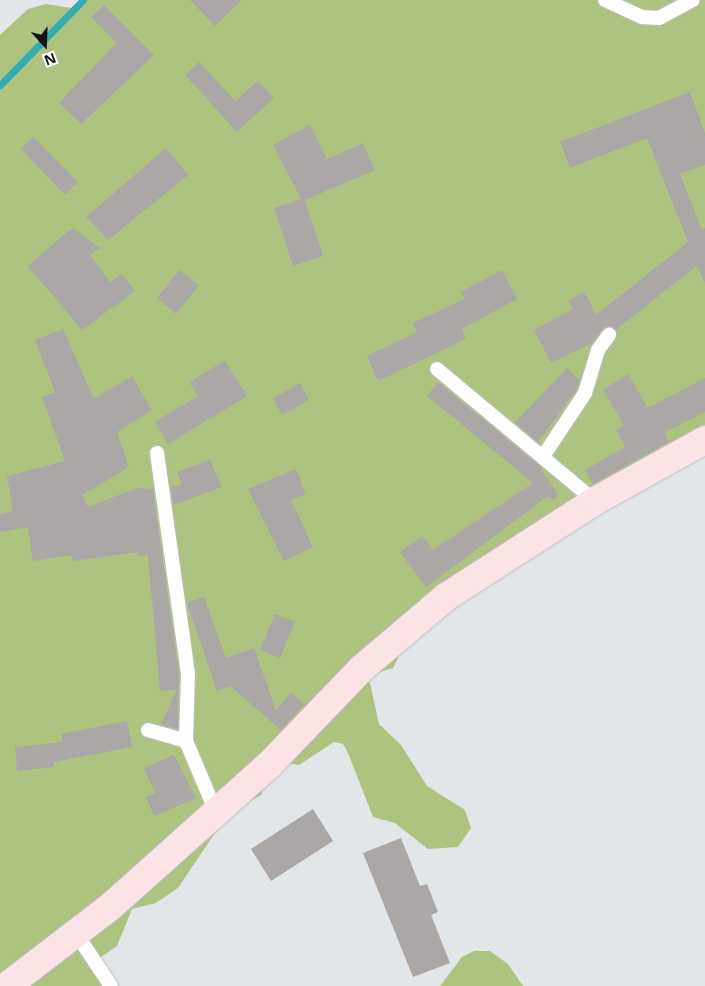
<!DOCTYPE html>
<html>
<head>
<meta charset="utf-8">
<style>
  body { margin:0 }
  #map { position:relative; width:705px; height:986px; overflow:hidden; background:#e3e6e8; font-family:"Open Sans",sans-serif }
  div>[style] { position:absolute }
  .green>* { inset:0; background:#aec37f }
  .stream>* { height:7px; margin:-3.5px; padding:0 3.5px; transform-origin:3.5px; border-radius:3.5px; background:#34acaf }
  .building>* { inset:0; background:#aaa7a6 }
  .roads { filter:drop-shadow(0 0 1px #bcbec1) drop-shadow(0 0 1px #bcbec1) }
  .service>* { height:14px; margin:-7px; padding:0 7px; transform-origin:7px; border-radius:7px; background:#fff }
  .secondary>* { height:28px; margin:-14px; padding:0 14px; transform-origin:14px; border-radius:14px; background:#fce3e6 }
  span { translate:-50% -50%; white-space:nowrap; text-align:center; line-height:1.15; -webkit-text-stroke:4px #fff; paint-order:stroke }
  .north { position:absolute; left:20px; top:20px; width:50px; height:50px; -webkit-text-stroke:4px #fff; paint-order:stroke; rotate:160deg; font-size:14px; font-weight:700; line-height:20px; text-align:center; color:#111212 }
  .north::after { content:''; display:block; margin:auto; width:18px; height:22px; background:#111212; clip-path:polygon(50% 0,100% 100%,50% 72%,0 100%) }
</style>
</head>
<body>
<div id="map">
  <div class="green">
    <i style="clip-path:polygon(87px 0,705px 0,705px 447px,449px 599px,401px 652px,393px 668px,363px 677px,370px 683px,379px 724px,401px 745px,427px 786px,465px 810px,471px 828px,458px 847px,428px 849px,395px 823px,373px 817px,348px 753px,343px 744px,334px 742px,299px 765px,288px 763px,267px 780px,261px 795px,239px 807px,217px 830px,178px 888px,156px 903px,132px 909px,117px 946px,94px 962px,108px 986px,0 986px,0 35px,28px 9px,46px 4px,78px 9px)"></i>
    <i style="clip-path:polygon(474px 951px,490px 951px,508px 964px,523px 986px,440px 986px,462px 957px)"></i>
  </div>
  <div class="stream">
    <i style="left:0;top:85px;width:119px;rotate:-45.7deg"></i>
  </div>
  <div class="building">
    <i style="clip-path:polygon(190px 0,242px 0,215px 26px)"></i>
    <i style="clip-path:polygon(104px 5px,154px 55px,81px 124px,59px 103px,117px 43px,91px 17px)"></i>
    <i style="clip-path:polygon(199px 62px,235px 101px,258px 81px,274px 98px,237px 132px,185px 75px)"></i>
    <i style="clip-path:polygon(690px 92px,705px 133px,705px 165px,680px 174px,702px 230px,705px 228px,705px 283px,697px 266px,694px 268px,616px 330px,605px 327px,592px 343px,551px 363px,534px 330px,573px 309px,568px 300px,585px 292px,596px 315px,688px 242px,647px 138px,570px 168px,560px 142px)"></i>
    <i style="clip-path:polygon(310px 125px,327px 159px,363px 143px,375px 170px,305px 200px,323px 256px,293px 266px,274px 208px,301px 199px,273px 145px)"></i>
    <i style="clip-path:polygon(33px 137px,78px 182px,65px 195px,21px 149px)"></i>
    <i style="clip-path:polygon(166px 148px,188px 175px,108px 240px,86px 217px)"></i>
    <i style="clip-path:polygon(72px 228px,100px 248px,90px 255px,110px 282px,122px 274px,135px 291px,82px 330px,28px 266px)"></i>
    <i style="clip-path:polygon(179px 270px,199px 285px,176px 314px,157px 298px)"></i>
    <i style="clip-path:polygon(502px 270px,517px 299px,462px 329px,466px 339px,378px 381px,367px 356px,417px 332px,413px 323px,465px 299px,461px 292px)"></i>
    <i style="clip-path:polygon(63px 329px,94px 399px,132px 376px,152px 410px,117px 432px,129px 467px,82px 495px,88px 507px,137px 488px,153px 489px,179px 674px,178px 729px,161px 725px,177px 689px,160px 691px,148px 555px,138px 556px,138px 552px,73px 561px,72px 555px,33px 561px,28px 527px,0 532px,0 514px,13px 511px,7px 476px,65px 461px,42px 397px,55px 392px,35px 340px)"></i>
    <i style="clip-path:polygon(225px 361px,247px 396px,168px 444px,155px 422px,198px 396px,189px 382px)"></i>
    <i style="clip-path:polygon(567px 368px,580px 381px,577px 389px,538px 442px,515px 423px)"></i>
    <i style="clip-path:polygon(628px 374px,648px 408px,705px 378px,705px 412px,664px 433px,669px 442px,593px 484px,585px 470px,625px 447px,616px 430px,624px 425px,603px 390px)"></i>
    <i style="clip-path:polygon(438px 382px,539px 465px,558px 495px,553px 500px,548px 496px,426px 587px,400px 552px,422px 536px,433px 550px,533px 483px,427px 396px)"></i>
    <i style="clip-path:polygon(300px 383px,309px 400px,282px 415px,273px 398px)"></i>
    <i style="clip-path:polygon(210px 460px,222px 487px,173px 505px,171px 487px,182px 485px,177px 472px)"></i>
    <i style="clip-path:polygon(296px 469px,306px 494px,291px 500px,313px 547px,284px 561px,248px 489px)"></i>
    <i style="clip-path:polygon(204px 597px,226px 658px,254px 648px,276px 710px,291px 693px,304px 704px,281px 730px,230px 686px,217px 691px,187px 603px)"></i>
    <i style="clip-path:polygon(275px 614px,295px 622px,280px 658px,260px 650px)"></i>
    <i style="clip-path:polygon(127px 721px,132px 747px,54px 762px,54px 767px,17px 771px,15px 747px,63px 742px,61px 734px)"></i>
    <i style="clip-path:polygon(174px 755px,196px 798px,154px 816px,146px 797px,155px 793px,144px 768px)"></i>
    <i style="clip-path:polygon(313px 809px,333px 841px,271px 881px,251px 849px)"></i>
    <i style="clip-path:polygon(401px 838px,420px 886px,427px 884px,438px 912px,431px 915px,450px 963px,413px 977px,363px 853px)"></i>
  </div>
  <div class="roads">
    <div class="service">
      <i style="left:605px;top:0;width:41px;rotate:24.7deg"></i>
      <i style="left:642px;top:17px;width:17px;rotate:3deg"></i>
      <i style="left:659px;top:18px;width:38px;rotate:-28deg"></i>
      <i style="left:437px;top:369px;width:206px;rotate:39.9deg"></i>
      <i style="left:157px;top:453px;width:223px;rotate:82deg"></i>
      <i style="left:188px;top:674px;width:67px;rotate:91.7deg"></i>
      <i style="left:186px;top:741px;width:77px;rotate:67.1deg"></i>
      <i style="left:544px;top:455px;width:74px;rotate:-56.5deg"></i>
      <i style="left:585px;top:393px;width:45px;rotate:-73.2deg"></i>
      <i style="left:598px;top:350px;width:19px;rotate:-54deg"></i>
      <i style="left:148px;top:730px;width:40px;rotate:16deg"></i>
      <i style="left:77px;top:935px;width:61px;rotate:56.3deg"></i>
    </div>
    <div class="secondary">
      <i style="left:7px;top:986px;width:130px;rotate:-37.5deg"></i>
      <i style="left:110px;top:907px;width:213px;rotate:-41.8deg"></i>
      <i style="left:269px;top:765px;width:133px;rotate:-46.2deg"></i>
      <i style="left:361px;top:669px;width:111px;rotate:-40.3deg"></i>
      <i style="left:446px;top:597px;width:177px;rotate:-32.8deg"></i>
      <i style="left:595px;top:501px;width:126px;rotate:-29deg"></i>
    </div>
  </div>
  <div class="north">N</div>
</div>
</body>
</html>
